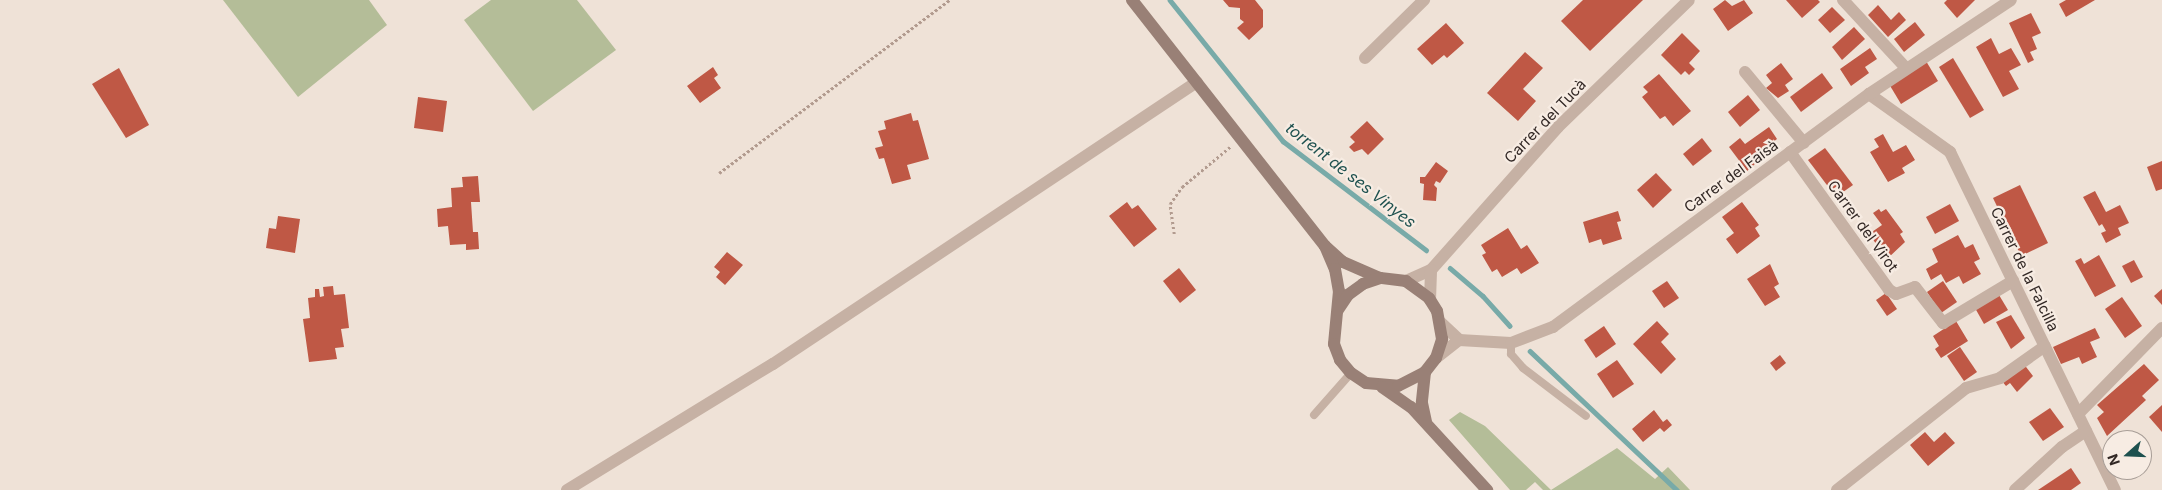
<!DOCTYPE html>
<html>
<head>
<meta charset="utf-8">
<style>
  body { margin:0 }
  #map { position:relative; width:2162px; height:490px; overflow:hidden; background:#efe2d7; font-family:Inter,sans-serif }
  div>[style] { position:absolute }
  .green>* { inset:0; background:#b4bd98 }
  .stream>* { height:4.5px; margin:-2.25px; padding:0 2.25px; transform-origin:2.25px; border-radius:2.25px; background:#78aaa8 }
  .building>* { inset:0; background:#bf5845 }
  .path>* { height:2.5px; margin-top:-1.25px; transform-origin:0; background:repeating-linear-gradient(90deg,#b29b8f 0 2.5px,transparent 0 5px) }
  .service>* { height:8px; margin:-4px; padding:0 4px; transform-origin:4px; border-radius:4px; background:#c6b1a4 }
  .minor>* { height:12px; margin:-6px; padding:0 6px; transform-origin:6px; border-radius:6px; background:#c6b1a4 }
  .tertiary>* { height:12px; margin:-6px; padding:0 6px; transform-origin:6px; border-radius:6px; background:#c6b1a4 }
  .secondary>* { height:12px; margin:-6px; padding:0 6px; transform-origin:6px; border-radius:6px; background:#998076 }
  span { translate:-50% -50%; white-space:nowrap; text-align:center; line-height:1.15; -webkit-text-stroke:4.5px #f7ece3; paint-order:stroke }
  .street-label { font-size:15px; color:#322825 }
  .water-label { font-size:16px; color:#1e514f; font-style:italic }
  .north { position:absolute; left:2102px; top:430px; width:50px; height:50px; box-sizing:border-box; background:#f7ece3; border:1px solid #a89e97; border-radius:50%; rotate:250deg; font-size:14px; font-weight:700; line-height:20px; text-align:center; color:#322825 }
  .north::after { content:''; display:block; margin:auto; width:18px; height:22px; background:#1e514f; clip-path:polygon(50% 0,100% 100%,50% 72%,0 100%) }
</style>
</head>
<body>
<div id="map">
  <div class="green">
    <i style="clip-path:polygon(223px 0,369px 0,387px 25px,298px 97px)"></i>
    <i style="clip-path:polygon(491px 0,577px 0,616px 50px,533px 111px,464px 20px)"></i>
    <i style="clip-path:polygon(1460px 412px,1485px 426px,1551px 490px,1617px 448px,1655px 479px,1668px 467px,1690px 490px,1543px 490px,1535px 482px,1526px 490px,1510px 490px,1449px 420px)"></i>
  </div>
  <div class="stream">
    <i style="left:1170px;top:0;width:181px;rotate:51.3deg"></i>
    <i style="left:1283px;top:141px;width:180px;rotate:37.3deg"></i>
    <i style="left:1450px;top:268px;width:43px;rotate:40.3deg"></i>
    <i style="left:1483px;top:296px;width:40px;rotate:48deg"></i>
    <i style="left:1530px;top:351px;width:202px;rotate:43.4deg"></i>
  </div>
  <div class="building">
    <i style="clip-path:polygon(1223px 0,1255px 0,1263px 10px,1263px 27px,1249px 40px,1237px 28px,1244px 22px,1240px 19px,1240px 8px,1229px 7px)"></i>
    <i style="clip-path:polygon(1583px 0,1643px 0,1590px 51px,1561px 21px)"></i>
    <i style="clip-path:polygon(1725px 0,1732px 6px,1744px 0,1753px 13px,1728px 31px,1713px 9px)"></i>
    <i style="clip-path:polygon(1786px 0,1818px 0,1820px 2px,1802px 18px)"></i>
    <i style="clip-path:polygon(1947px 0,1975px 0,1957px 18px,1944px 3px)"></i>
    <i style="clip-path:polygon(2066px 0,2095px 0,2066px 17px,2059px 4px)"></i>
    <i style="clip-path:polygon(1878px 5px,1891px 20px,1899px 12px,1906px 20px,1888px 37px,1868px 15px)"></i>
    <i style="clip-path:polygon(1832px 7px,1845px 20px,1830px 33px,1818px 20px)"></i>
    <i style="clip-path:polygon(2031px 13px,2041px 33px,2032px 37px,2037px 49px,2030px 52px,2034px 60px,2028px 63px,2009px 23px)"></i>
    <i style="clip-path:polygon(1915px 22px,1925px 35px,1904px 52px,1894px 39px)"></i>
    <i style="clip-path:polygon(1446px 23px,1464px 43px,1447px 58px,1444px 55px,1432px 65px,1417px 49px)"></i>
    <i style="clip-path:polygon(1854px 27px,1865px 39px,1842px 60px,1832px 47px)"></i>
    <i style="clip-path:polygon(1682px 33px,1700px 51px,1689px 63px,1695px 69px,1689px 75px,1685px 71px,1681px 75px,1661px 55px)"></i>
    <i style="clip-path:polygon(1991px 38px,1999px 54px,2011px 48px,2021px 65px,2009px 71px,2019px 89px,2003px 97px,1976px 47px)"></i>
    <i style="clip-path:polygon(1870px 48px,1877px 59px,1865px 67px,1869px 73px,1851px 86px,1840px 69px)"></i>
    <i style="clip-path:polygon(1525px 52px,1543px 68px,1523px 89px,1536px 101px,1518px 121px,1487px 93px)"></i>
    <i style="clip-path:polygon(1953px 58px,1984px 110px,1970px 118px,1939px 67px)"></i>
    <i style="clip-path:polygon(1926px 61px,1938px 81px,1901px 104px,1889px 84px)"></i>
    <i style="clip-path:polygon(1781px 63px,1793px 79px,1785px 85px,1789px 91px,1778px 98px,1766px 88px,1772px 83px,1766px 75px)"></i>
    <i style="clip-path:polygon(713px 67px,718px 75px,714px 78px,721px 88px,700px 103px,687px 86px)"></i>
    <i style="clip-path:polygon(119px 68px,149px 125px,126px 138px,92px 84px)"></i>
    <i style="clip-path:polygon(1822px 73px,1833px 88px,1801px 112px,1790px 97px)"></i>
    <i style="clip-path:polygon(1659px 74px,1691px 111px,1673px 126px,1665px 116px,1660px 119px,1642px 97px,1648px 92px,1643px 87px)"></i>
    <i style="clip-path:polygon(1748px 95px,1760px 110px,1740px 127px,1728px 112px)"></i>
    <i style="clip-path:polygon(418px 97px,447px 101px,443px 132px,414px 128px)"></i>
    <i style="clip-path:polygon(911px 113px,913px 121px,918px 120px,929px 159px,907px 165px,911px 179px,892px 184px,884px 158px,879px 159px,875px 148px,883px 146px,878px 131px,886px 129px,884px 121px)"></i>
    <i style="clip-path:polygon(1367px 121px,1384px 139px,1368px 155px,1362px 149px,1354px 152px,1349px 147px,1355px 142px,1350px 137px)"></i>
    <i style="clip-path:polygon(1769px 127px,1777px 139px,1769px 145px,1772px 149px,1747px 171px,1729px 147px,1740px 138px,1745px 144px)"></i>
    <i style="clip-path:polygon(1883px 134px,1893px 152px,1906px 145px,1915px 160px,1902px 168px,1905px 173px,1888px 182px,1870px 152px,1879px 147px,1874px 139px)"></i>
    <i style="clip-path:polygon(1702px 138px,1712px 151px,1693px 166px,1683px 154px)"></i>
    <i style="clip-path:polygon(1825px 148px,1853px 185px,1836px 197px,1808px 160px)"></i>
    <i style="clip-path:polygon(2162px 161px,2162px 189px,2156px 191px,2147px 167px)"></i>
    <i style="clip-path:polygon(1436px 162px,1448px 171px,1440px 183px,1436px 181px,1434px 185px,1437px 188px,1436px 201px,1423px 200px,1424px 184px,1420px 183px,1420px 177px,1425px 177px)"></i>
    <i style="clip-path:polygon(1656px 173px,1672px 190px,1653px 208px,1637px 190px)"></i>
    <i style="clip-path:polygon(478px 176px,480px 202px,471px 202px,473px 232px,478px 232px,479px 249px,466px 250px,466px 244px,450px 245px,448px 226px,438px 227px,437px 209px,452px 207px,451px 188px,463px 187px,462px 177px)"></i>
    <i style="clip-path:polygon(2020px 185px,2048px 243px,2021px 256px,1993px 198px)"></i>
    <i style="clip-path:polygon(2095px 191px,2106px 212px,2120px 205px,2129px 223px,2118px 228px,2121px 235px,2106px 243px,2101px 233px,2106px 231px,2102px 224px,2099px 226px,2083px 197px)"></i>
    <i style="clip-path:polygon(1127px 202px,1132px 209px,1138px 205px,1157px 229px,1134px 247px,1109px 216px)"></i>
    <i style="clip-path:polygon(1742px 202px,1759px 225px,1755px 228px,1760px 236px,1737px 254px,1726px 239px,1734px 233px,1722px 217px)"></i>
    <i style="clip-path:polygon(1950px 204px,1959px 221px,1935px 234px,1926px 217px)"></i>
    <i style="clip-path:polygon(1879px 209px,1881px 212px,1886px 209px,1903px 232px,1900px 234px,1905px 242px,1887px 259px,1869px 234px,1882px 225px,1873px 213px)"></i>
    <i style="clip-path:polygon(1618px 211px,1621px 221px,1617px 222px,1622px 239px,1603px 245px,1601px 239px,1589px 243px,1583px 222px)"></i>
    <i style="clip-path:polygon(278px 216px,300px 219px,295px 253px,266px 248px,269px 228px,276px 229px)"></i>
    <i style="clip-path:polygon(1508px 228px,1521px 249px,1527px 245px,1539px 263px,1521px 274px,1517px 268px,1502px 277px,1497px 269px,1492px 272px,1482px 255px,1486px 253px,1481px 245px)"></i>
    <i style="clip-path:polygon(1958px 235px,1965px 248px,1973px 244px,1980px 259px,1974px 262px,1981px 274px,1963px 284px,1959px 276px,1946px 283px,1941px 274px,1931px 280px,1926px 269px,1938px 262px,1932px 249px)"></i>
    <i style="clip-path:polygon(727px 252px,743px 265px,725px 285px,716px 277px,720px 272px,714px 267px)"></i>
    <i style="clip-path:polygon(2099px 255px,2116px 286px,2095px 297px,2075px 261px,2081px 258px,2084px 264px)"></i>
    <i style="clip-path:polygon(2134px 260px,2143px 277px,2131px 283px,2122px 266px)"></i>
    <i style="clip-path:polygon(1770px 264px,1779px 284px,1774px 287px,1780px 297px,1765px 306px,1747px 279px)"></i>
    <i style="clip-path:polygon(1179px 268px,1196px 290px,1180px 303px,1163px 281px)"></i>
    <i style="clip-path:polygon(1667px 281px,1679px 298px,1664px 308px,1652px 291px)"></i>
    <i style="clip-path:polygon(1943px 281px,1957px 302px,1941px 313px,1927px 292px)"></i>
    <i style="clip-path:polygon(333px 286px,334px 295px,345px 294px,349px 328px,341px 329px,344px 347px,335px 348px,337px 359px,309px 362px,303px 319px,310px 318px,308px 298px,315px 297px,315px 289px,319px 289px,320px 297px,324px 296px,323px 287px)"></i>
    <i style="clip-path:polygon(2162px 289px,2162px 305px,2154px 296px)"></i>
    <i style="clip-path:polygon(1886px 293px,1897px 309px,1887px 316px,1876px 300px)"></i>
    <i style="clip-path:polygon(1999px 295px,2008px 310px,1984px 324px,1975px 308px)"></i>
    <i style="clip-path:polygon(2122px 297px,2142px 326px,2125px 338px,2105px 309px)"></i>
    <i style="clip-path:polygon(2011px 315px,2025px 338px,2011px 349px,1996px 322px)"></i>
    <i style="clip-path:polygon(1657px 321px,1669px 334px,1661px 342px,1676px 359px,1661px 374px,1633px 344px)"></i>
    <i style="clip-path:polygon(1956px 321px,1968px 341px,1941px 358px,1935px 349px,1939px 346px,1933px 336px)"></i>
    <i style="clip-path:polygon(1604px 326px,1616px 344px,1596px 358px,1584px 340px)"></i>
    <i style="clip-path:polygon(2095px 328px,2100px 338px,2090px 342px,2097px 357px,2082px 364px,2079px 357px,2061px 364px,2053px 347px)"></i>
    <i style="clip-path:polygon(1960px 347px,1977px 372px,1964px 381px,1947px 356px)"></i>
    <i style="clip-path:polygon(1780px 355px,1786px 363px,1776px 371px,1770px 363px)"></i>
    <i style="clip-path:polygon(1617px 360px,1634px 384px,1613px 398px,1597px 374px)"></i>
    <i style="clip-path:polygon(2023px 363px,2033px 376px,2017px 392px,2010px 383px,2006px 386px,2001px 380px)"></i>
    <i style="clip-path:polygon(2144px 364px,2159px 380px,2142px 396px,2146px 400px,2107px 436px,2097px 418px,2104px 412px,2097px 405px)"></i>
    <i style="clip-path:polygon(2162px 405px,2162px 432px,2149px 417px)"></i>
    <i style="clip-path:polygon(2050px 408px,2064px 427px,2043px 441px,2029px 422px)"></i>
    <i style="clip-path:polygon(1654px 410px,1663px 422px,1667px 419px,1672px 425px,1664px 432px,1660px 428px,1643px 442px,1632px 429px)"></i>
    <i style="clip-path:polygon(1925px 432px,1934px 442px,1945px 432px,1955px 443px,1928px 466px,1910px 445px)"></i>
    <i style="clip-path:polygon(2071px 468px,2081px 483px,2071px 490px,2038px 490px)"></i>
  </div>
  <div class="path">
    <i style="left:719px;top:173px;width:288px;rotate:-36.9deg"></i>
    <i style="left:1174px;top:234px;width:30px;rotate:-98deg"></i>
    <i style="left:1170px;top:204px;width:21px;rotate:-55deg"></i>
    <i style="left:1182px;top:187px;width:64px;rotate:-39.9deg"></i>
  </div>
  <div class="service">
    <i style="left:1511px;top:343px;width:11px;rotate:90deg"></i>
    <i style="left:1511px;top:354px;width:18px;rotate:49deg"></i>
    <i style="left:1523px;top:368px;width:79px;rotate:37.3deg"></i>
    <i style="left:1314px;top:415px;width:56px;rotate:-48.6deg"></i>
  </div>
  <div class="minor">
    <i style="left:1843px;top:0;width:93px;rotate:47.2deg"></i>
    <i style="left:1365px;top:58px;width:83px;rotate:-44.5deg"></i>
    <i style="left:1745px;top:72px;width:92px;rotate:50.3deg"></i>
    <i style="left:1869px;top:94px;width:100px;rotate:35.6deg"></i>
    <i style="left:1950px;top:152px;width:376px;rotate:64deg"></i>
    <i style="left:1790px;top:152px;width:170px;rotate:54.3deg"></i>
    <i style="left:1889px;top:290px;width:8px;rotate:30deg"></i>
    <i style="left:1896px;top:294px;width:20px;rotate:-20deg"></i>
    <i style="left:1915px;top:287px;width:46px;rotate:52.1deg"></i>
    <i style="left:1943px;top:323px;width:82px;rotate:-31deg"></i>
    <i style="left:1406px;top:281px;width:27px;rotate:-24deg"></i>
    <i style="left:1431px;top:270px;width:191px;rotate:-48.4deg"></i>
    <i style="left:1558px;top:127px;width:182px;rotate:-44.1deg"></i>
    <i style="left:1430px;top:300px;width:30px;rotate:-88deg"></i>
    <i style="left:1440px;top:322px;width:26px;rotate:43deg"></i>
    <i style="left:1459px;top:340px;width:52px;rotate:3.3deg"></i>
    <i style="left:1511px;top:343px;width:45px;rotate:-20.9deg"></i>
    <i style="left:1553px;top:327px;width:393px;rotate:-36.4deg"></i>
    <i style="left:1869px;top:94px;width:170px;rotate:-33.5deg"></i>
    <i style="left:1436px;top:358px;width:29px;rotate:-38deg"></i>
    <i style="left:2078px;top:414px;width:120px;rotate:-45.7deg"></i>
    <i style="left:1837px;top:490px;width:164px;rotate:-38.3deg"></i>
    <i style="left:1966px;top:388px;width:35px;rotate:-16deg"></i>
    <i style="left:2000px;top:378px;width:55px;rotate:-35.4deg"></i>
    <i style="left:2015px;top:490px;width:64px;rotate:-42.5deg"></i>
    <i style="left:2062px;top:447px;width:29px;rotate:-34deg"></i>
  </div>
  <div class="tertiary">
    <i style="left:567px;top:490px;width:241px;rotate:-31.5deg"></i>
    <i style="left:773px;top:364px;width:509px;rotate:-33.63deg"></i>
  </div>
  <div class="secondary">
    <i style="left:1132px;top:0;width:313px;rotate:51.9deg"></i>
    <i style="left:1325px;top:246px;width:24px;rotate:42deg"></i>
    <i style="left:1343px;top:262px;width:40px;rotate:23.4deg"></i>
    <i style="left:1325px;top:246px;width:25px;rotate:67deg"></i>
    <i style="left:1335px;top:269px;width:22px;rotate:80deg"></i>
    <i style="left:1339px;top:291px;width:53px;rotate:95.4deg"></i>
    <i style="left:1334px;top:344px;width:17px;rotate:69deg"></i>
    <i style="left:1340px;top:360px;width:17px;rotate:50deg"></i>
    <i style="left:1351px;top:373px;width:18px;rotate:34deg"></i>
    <i style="left:1366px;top:383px;width:32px;rotate:5deg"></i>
    <i style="left:1398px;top:386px;width:30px;rotate:-27deg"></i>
    <i style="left:1425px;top:372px;width:18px;rotate:-52deg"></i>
    <i style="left:1436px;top:358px;width:20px;rotate:-72deg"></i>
    <i style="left:1442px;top:339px;width:28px;rotate:-100deg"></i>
    <i style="left:1437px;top:311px;width:15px;rotate:-122deg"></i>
    <i style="left:1429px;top:298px;width:29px;rotate:-144deg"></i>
    <i style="left:1406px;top:281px;width:26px;rotate:-173deg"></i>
    <i style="left:1380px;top:278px;width:18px;rotate:161deg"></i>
    <i style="left:1363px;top:284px;width:19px;rotate:144deg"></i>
    <i style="left:1348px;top:295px;width:18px;rotate:124deg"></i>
    <i style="left:1425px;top:372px;width:31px;rotate:96deg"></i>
    <i style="left:1422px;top:403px;width:19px;rotate:78deg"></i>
    <i style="left:1382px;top:387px;width:35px;rotate:35deg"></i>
    <i style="left:1411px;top:407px;width:113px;rotate:47.5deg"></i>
  </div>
  <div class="street-label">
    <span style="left:1545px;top:121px;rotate:-46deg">Carrer del Tucà</span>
    <span style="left:1731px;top:176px;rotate:-36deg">Carrer del Faisà</span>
    <span style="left:1863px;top:226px;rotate:54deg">Carrer del Virot</span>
    <span style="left:2025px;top:269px;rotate:64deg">Carrer de la Falcilla</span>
  </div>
  <div class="water-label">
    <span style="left:1351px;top:175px;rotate:38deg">torrent de ses Vinyes</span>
  </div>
  <div class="north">N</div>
</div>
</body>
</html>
